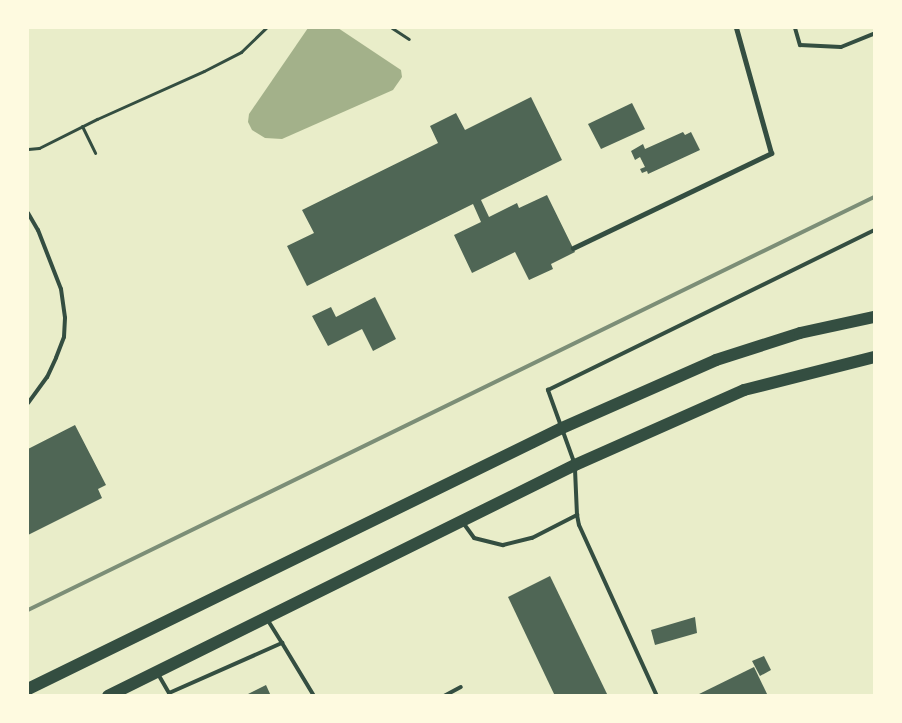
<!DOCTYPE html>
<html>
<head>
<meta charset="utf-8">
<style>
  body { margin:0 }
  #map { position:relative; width:902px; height:723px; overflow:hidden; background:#e9edc9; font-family:Signika,sans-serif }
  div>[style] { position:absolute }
  .water>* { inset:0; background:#a3b18a }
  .building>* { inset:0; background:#4f6655 }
  .path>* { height:3px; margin:-1.5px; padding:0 1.5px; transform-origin:1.5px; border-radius:1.5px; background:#344e41 }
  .service>* { height:4px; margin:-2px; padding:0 2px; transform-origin:2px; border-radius:2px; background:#344e41 }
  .minor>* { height:5px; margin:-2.5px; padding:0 2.5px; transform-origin:2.5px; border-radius:2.5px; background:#344e41 }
  .primary>* { height:12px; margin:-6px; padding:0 6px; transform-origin:6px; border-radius:6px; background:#344e41 }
  .rail>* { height:4px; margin:-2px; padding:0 2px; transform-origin:2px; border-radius:2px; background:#7c8e77 }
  span { translate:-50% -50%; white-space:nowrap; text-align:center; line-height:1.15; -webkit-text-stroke:5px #fefae0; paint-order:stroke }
  .frame { position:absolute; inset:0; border:29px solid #fefae0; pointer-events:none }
</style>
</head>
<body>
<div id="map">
  <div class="water">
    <i style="clip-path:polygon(308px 28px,338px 28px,401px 70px,402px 77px,393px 90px,282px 139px,265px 138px,252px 130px,248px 122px,249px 114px)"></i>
  </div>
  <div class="building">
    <i style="clip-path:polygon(531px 97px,562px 160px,481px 200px,489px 217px,517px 203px,519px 208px,547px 195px,575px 252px,551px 264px,553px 269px,529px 280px,515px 252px,472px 273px,454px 235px,481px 222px,473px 204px,307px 286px,287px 246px,314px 233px,302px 210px,438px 143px,430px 126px,456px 113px,465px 130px)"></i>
    <i style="clip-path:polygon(632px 103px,645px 129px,601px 149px,588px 124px)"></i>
    <i style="clip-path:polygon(683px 132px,685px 135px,691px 132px,700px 150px,648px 174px,647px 171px,642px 173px,640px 169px,645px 167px,640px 157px,635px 160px,631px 151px,643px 144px,645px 149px)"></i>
    <i style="clip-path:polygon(375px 297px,396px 339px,373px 351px,362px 329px,328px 346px,312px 316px,331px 307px,336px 317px)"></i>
    <i style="clip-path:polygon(75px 425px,106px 485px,98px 489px,102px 498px,28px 535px,28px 449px)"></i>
    <i style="clip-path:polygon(550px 576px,608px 696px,555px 696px,508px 597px)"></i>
    <i style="clip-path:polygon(695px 617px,697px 633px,655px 645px,651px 630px)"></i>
    <i style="clip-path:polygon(764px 656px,771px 670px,760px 676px,752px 661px)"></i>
    <i style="clip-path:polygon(754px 667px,768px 696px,695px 696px)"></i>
    <i style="clip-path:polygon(266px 685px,271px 696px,244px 696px)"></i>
  </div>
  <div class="path">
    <i style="left:392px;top:28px;width:20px;rotate:33deg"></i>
    <i style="left:82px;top:126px;width:30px;rotate:64deg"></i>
    <i style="left:28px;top:149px;width:11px;rotate:-5deg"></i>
    <i style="left:39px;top:148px;width:65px;rotate:-26.6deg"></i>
    <i style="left:97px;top:119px;width:117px;rotate:-24.2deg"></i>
    <i style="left:204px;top:71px;width:42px;rotate:-27.2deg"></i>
    <i style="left:241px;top:52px;width:35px;rotate:-44deg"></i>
  </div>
  <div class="service">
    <i style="left:795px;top:28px;width:18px;rotate:74deg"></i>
    <i style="left:800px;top:45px;width:41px;rotate:2.8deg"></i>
    <i style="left:841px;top:47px;width:35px;rotate:-22deg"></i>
    <i style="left:28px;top:213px;width:20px;rotate:60deg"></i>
    <i style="left:38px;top:230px;width:63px;rotate:68.7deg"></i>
    <i style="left:61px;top:289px;width:29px;rotate:82deg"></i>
    <i style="left:65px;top:318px;width:19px;rotate:93deg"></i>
    <i style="left:64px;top:337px;width:22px;rotate:111deg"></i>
    <i style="left:56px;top:358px;width:21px;rotate:115deg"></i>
    <i style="left:47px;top:377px;width:32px;rotate:126deg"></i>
    <i style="left:574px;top:462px;width:77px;rotate:-109.9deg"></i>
    <i style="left:548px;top:390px;width:363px;rotate:-26.1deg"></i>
    <i style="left:577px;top:515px;width:10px;rotate:79deg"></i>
    <i style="left:579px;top:525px;width:188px;rotate:65.5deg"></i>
    <i style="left:464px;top:524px;width:17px;rotate:54deg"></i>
    <i style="left:474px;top:538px;width:30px;rotate:14deg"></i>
    <i style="left:503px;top:545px;width:30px;rotate:-14deg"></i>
    <i style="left:532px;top:538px;width:51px;rotate:-27.1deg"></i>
    <i style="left:577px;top:515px;width:46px;rotate:-92.5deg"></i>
    <i style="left:282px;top:643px;width:62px;rotate:58.9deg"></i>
    <i style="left:158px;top:674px;width:22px;rotate:60deg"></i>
    <i style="left:169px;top:693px;width:124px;rotate:-23.9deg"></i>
    <i style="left:282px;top:643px;width:28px;rotate:-122deg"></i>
    <i style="left:444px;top:696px;width:19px;rotate:-28deg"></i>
  </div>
  <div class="minor">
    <i style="left:573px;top:248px;width:220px;rotate:-25.6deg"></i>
    <i style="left:771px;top:153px;width:130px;rotate:-105.6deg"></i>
  </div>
  <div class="primary">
    <i style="left:28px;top:689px;width:594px;rotate:-26.05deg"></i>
    <i style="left:562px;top:428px;width:168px;rotate:-23.8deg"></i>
    <i style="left:716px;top:360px;width:88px;rotate:-17.8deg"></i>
    <i style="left:800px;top:333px;width:76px;rotate:-12.2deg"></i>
    <i style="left:108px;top:696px;width:521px;rotate:-26.32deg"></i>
    <i style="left:575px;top:465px;width:185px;rotate:-23.9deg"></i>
    <i style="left:744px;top:390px;width:134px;rotate:-14.2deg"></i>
  </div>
  <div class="rail">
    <i style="left:28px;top:610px;width:941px;rotate:-26.02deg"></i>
  </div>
  <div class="frame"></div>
</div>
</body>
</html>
